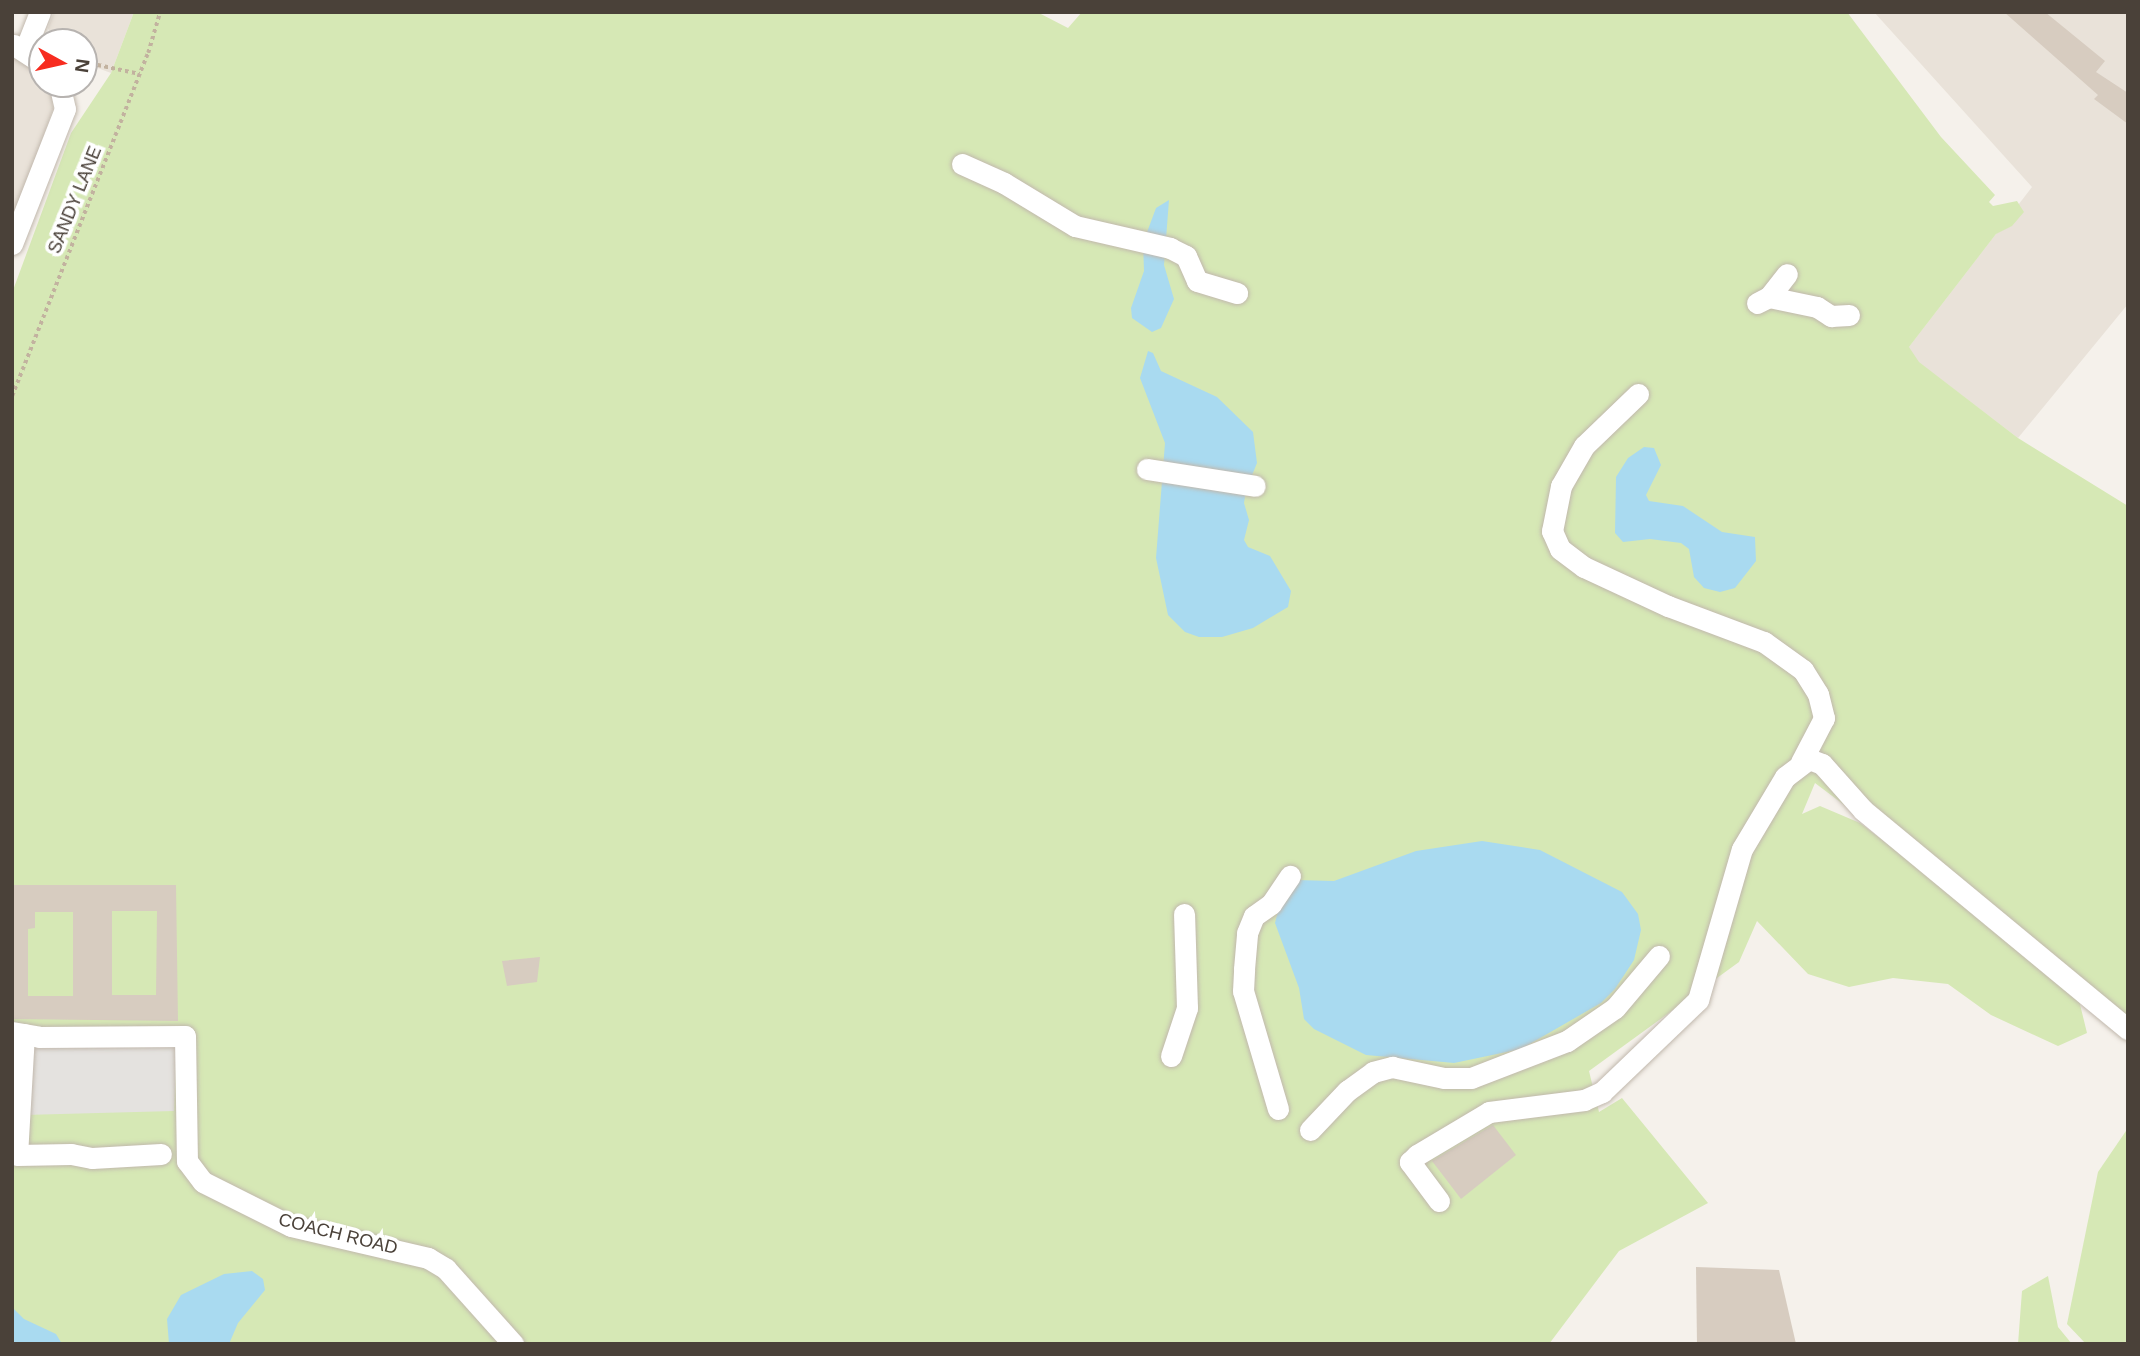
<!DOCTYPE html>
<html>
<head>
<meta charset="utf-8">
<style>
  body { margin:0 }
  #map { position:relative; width:2140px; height:1356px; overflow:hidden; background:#f5f1eb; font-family:Arial,sans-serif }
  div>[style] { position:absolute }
  .residential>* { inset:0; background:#e9e2d9 }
  .green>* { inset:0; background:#d6e8b5 }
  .parking>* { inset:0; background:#e4e2df }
  .water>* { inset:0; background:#a9daf0 }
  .building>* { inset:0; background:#d7ccc0 }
  .path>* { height:3.5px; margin-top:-1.75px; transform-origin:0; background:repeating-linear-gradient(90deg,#c2b29f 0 3.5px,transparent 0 7px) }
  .roads { filter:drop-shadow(0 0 2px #c1b8ad) drop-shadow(0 0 2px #c1b8ad) }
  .minor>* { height:21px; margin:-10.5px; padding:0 10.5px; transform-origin:10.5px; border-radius:10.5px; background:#fff }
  span { translate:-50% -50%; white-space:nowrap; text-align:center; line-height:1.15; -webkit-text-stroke:7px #fff; paint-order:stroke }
  .street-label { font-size:18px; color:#4a4139 }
  .frame { position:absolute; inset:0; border:14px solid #4a4139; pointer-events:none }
  .north { position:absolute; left:28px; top:28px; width:70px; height:70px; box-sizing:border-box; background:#fff; border:2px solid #b7b3b0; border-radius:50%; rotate:98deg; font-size:19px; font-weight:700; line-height:28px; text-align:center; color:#4a4139 }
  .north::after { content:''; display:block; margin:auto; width:24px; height:32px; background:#f72c20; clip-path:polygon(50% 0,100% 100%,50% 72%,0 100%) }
</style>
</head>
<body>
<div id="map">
  <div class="residential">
    <i style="clip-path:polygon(54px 12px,134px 12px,111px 73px,84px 63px,84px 42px,54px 42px,48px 28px)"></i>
    <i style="clip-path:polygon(1874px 12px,2128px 12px,2128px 304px,2018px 438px,1905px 352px,2032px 187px)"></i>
    <i style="clip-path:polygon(12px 57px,41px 74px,42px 84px,52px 89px,53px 109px,12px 226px)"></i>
  </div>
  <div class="green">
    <i style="clip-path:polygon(134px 12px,1037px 12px,1068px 28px,1082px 12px,1847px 12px,1941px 137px,1995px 195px,1989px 202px,1993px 206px,2017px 201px,2024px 212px,2012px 226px,1996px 234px,1909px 347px,1919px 362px,2018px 438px,2128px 506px,2128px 1019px,1815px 783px,1802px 814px,1820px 806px,1860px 823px,2076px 988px,2087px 1033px,2058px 1046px,1991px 1015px,1948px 984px,1893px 978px,1849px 987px,1808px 974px,1757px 921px,1739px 962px,1589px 1071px,1599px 1112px,1622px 1098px,1708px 1203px,1619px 1251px,1549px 1344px,12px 1344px,12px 293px,71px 133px,111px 73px)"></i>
    <i style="clip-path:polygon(2128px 1128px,2128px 1344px,2086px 1344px,2067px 1324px,2098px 1172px)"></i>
    <i style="clip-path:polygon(2048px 1276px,2058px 1327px,2072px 1344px,2018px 1344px,2022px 1291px)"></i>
  </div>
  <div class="parking">
    <i style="clip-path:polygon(23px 1040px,177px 1040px,174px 1111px,23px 1115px)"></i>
  </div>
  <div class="water">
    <i style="clip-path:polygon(1169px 200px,1164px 265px,1174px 299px,1161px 328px,1152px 332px,1132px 318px,1131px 308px,1144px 271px,1143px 243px,1156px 208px)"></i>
    <i style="clip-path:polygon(1148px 351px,1153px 353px,1161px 371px,1217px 397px,1253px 432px,1257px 463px,1246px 490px,1244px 503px,1249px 520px,1244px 540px,1248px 547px,1270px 556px,1291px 591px,1288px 607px,1253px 628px,1222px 637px,1199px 637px,1185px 632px,1168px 615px,1156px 558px,1165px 443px,1140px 378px)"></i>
    <i style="clip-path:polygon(1644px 447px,1654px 448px,1661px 465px,1646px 495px,1649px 501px,1683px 506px,1722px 532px,1755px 537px,1756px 561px,1735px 588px,1720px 592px,1704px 588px,1694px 577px,1689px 549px,1681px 543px,1650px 539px,1623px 542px,1615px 533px,1616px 477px,1628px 458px)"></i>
    <i style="clip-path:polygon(1482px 841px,1540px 850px,1622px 892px,1638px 914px,1641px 930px,1634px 960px,1615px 989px,1601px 1003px,1521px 1049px,1454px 1063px,1366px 1055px,1314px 1029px,1304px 1019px,1299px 988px,1275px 923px,1281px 899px,1296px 880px,1334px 881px,1416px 851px)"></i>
    <i style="clip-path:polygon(252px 1271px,263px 1279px,265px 1290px,238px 1323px,229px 1344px,169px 1344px,167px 1319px,181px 1295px,224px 1274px)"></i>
    <i style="clip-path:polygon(12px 1307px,24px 1319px,56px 1334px,62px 1344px,12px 1344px)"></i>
  </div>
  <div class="building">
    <i style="clip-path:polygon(2004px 12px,2045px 12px,2105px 61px,2096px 72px,2128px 93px,2128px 124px,2094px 99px,2098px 95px)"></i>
    <i style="clip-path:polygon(evenodd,12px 885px,176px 885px,178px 1021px,12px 1019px,12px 885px,112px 911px,157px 911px,156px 995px,112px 995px,112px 911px,12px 885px,35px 912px,73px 912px,73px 996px,28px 996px,28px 929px,35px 928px,35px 912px)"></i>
    <i style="clip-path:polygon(540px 957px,537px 982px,507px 986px,502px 961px)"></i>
    <i style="clip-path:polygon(1493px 1125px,1516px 1155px,1461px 1199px,1432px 1161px)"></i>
    <i style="clip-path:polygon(1696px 1267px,1779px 1270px,1796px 1344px,1697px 1344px)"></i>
  </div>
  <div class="path">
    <i style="left:84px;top:62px;width:57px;rotate:12.1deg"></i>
    <i style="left:12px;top:396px;width:369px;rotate:-68.4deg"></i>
    <i style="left:148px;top:53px;width:43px;rotate:-73.7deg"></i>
  </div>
  <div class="roads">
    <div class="minor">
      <i style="left:14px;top:45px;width:33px;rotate:33deg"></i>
      <i style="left:25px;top:50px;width:41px;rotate:-68.5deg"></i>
      <i style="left:962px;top:164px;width:46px;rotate:24.3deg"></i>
      <i style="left:1004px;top:183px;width:83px;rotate:31.2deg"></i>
      <i style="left:1075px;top:226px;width:98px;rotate:13deg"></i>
      <i style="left:1170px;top:248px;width:18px;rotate:27deg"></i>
      <i style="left:1186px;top:256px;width:27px;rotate:66deg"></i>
      <i style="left:1197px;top:281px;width:42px;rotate:16.7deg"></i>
      <i style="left:12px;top:244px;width:145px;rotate:-68.6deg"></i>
      <i style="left:65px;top:109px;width:26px;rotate:-103deg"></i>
      <i style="left:1769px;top:297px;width:29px;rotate:-52deg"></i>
      <i style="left:1757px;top:303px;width:13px;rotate:-27deg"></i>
      <i style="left:1769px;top:297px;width:49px;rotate:11.8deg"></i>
      <i style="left:1817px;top:307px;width:17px;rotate:33deg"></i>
      <i style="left:1831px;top:316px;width:18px;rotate:-3deg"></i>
      <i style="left:1638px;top:394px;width:75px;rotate:136.1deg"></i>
      <i style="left:1584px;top:446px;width:46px;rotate:119.9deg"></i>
      <i style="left:1561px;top:486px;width:46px;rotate:101.3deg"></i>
      <i style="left:1552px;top:531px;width:20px;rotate:66deg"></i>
      <i style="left:1560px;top:549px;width:30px;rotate:37deg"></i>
      <i style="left:1584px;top:567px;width:93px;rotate:24.9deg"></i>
      <i style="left:1668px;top:606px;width:103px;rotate:20.6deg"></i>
      <i style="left:1764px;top:642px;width:48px;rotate:35.7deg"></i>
      <i style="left:1803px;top:670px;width:28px;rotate:58deg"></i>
      <i style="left:1818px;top:694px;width:25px;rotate:76deg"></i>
      <i style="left:1824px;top:718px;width:50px;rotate:117.6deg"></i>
      <i style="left:1147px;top:469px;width:109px;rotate:8.9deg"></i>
      <i style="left:12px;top:1032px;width:27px;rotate:10deg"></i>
      <i style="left:39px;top:1037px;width:146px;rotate:-0.4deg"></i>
      <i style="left:185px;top:1036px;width:125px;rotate:89.1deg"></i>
      <i style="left:187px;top:1161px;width:26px;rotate:53deg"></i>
      <i style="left:203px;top:1182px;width:98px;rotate:26.6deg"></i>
      <i style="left:291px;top:1226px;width:141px;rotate:13.1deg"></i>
      <i style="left:428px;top:1258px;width:21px;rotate:31deg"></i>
      <i style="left:446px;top:1269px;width:101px;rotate:48.2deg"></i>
      <i style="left:24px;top:1034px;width:121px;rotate:93.3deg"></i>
      <i style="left:17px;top:1155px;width:54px;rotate:-1.1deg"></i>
      <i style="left:71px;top:1154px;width:21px;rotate:11deg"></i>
      <i style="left:92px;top:1158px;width:69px;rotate:-3.3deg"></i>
      <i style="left:1171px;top:1056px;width:51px;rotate:-71.6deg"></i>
      <i style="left:1187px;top:1008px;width:94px;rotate:-91.8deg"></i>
      <i style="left:1278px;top:1109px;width:123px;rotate:-106.5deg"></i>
      <i style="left:1243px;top:991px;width:22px;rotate:-87deg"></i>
      <i style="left:1244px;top:969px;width:36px;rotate:-85deg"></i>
      <i style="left:1247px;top:933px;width:18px;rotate:-68deg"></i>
      <i style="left:1254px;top:916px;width:21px;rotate:-35deg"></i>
      <i style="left:1271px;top:904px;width:34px;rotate:-56deg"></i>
      <i style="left:1310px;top:1130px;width:54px;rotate:-46.5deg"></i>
      <i style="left:1347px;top:1091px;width:32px;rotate:-36deg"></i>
      <i style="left:1373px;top:1072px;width:20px;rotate:-15deg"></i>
      <i style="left:1392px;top:1067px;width:53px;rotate:11.9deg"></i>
      <i style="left:1444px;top:1078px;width:27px"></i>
      <i style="left:1471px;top:1078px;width:103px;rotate:-21.1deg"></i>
      <i style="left:1567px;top:1041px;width:58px;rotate:-34.5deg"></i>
      <i style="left:1615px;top:1008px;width:68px;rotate:-49.8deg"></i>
      <i style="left:1439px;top:1201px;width:49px;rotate:-126.6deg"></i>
      <i style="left:1410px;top:1162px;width:10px;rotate:-45deg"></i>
      <i style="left:1417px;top:1155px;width:84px;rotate:-30.8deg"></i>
      <i style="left:1489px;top:1112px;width:96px;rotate:-7.2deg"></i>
      <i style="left:1584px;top:1100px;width:20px;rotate:-24deg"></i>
      <i style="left:1602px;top:1092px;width:133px;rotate:-43.8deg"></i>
      <i style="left:1698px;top:1000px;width:157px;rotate:-73.8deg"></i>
      <i style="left:1742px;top:849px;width:84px;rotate:-59.2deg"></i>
      <i style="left:1785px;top:777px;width:30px;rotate:-37deg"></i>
      <i style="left:1809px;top:759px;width:14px;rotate:21deg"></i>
      <i style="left:1822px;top:764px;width:62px;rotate:48.3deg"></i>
      <i style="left:1863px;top:810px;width:344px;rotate:39.6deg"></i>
    </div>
  </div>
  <div class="street-label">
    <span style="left:75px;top:200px;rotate:-68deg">SANDY LANE</span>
    <span style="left:338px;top:1234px;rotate:14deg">COACH ROAD</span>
  </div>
  <div class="frame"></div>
  <div class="north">N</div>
</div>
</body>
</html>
